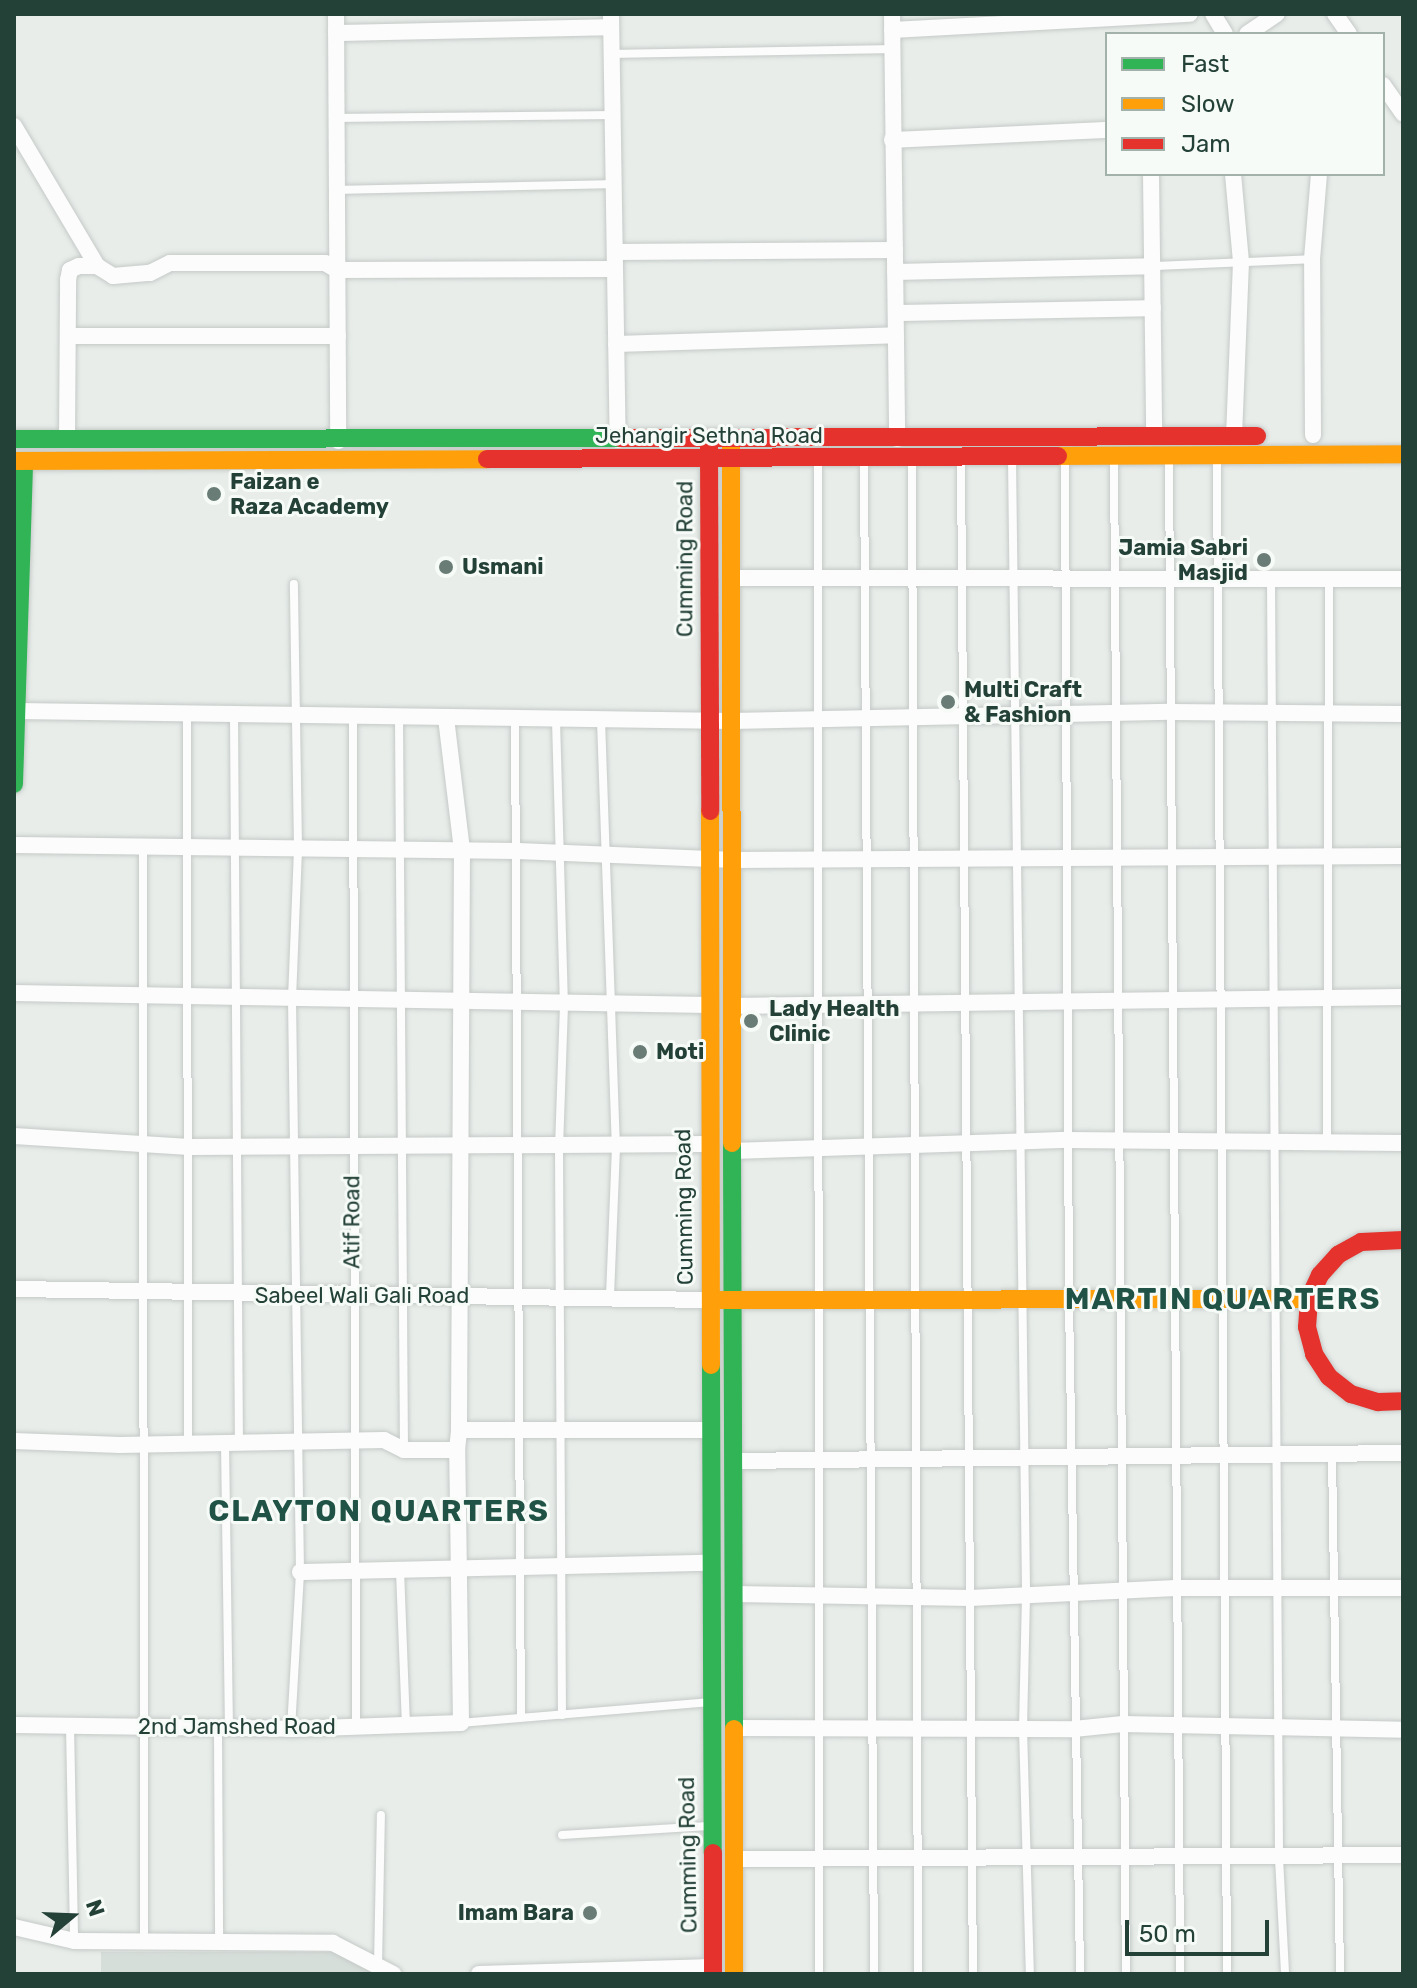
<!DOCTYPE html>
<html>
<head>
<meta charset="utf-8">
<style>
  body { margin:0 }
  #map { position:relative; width:1417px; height:1988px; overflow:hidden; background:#e8edea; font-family:Rubik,sans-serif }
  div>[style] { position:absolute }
  .built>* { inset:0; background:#d6deda }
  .roads { filter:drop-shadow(0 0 2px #c5cac7) drop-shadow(0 0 2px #c5cac7) }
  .lane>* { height:8px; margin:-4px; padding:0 4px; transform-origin:4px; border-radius:4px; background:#fcfcfc }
  .street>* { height:16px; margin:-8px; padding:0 8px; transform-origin:8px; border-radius:8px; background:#fcfcfc }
  .fast>* { height:18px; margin:-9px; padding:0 9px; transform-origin:9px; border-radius:9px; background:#30b455 }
  .slow>* { height:18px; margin:-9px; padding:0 9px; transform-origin:9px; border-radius:9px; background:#ff9f0a }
  .jam>* { height:18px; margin:-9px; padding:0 9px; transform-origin:9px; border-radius:9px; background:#e5322d }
  .dots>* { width:22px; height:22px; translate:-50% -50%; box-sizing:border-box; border:4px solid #f7fbf8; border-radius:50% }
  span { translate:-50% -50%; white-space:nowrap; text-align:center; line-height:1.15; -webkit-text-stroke:6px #f7fbf8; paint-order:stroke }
  .street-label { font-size:22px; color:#244138 }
  .poi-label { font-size:22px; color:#244138; font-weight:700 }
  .left { translate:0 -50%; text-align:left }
  .right { translate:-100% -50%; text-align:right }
  .district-label { font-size:30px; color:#205345; font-weight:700; letter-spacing:2px }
  .frame { position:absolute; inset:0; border:16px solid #244138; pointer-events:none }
  .legend { position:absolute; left:1105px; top:32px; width:280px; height:144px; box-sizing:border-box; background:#f7fbf8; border:2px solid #a3b1ab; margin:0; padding:10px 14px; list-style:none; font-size:24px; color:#244138 }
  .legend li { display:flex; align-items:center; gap:16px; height:40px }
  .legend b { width:40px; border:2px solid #a3b1ab }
  .north { position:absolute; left:32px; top:1876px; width:80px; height:80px; -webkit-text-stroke:6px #f7fbf8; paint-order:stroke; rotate:71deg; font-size:22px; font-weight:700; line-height:32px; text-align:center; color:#244138 }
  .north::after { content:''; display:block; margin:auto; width:28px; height:36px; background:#244138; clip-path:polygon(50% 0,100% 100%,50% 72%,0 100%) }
  .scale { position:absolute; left:1125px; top:1920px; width:144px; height:36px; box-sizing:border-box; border:4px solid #244138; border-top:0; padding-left:10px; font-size:24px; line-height:28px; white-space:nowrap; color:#244138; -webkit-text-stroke:6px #f7fbf8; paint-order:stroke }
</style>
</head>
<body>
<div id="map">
  <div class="built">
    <i style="clip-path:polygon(101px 1952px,352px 1952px,393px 1974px,101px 1974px)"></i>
  </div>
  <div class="roads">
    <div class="lane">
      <i style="left:612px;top:54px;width:280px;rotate:-1deg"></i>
      <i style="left:336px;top:118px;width:276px;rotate:-0.6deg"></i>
      <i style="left:337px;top:190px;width:277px;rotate:-1.2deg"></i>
      <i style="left:1154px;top:266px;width:158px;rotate:-2.5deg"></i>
      <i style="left:961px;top:459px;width:1515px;rotate:89.55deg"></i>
      <i style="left:1012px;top:459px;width:1137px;rotate:89.29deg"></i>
      <i style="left:1026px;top:1596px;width:132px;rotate:91.3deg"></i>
      <i style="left:1023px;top:1728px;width:246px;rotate:88.4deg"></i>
      <i style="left:1114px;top:459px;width:1515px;rotate:89.55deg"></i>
      <i style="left:864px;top:460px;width:1514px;rotate:89.62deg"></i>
      <i style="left:912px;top:460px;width:1514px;rotate:89.77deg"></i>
      <i style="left:1065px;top:460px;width:840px;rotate:89.73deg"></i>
      <i style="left:1069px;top:1300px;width:674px;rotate:89.06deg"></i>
      <i style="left:818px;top:461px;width:1513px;rotate:89.96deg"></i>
      <i style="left:1217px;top:461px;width:1513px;rotate:89.62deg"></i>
      <i style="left:1169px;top:462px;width:1512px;rotate:89.58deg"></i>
      <i style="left:1271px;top:579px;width:1279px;rotate:89.64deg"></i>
      <i style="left:1279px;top:1858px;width:116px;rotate:87deg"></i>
      <i style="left:187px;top:714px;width:730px;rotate:89.92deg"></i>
      <i style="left:234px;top:715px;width:727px;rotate:89.61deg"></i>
      <i style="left:353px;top:717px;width:1010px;rotate:89.83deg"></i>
      <i style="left:399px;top:718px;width:731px;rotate:89.61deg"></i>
      <i style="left:515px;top:719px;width:998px;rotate:89.66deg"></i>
      <i style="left:556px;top:720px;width:285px;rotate:88.4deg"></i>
      <i style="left:564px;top:1005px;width:143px;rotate:92deg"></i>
      <i style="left:559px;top:1148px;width:567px;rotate:89.7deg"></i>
      <i style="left:601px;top:720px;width:427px;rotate:88deg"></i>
      <i style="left:616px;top:1147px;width:152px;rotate:92.3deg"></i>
      <i style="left:143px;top:847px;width:1095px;rotate:89.95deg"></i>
      <i style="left:1327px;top:1142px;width:563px;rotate:-89.8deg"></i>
      <i style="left:225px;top:1443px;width:285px;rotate:89.2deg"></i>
      <i style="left:1332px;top:1454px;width:520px;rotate:89.12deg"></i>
      <i style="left:400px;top:1570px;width:155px;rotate:87.8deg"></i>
      <i style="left:461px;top:1723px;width:250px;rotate:-4.8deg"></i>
      <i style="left:70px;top:1726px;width:215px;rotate:88.9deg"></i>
      <i style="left:218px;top:1729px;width:213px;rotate:89.7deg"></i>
      <i style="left:291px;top:1729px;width:157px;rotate:-86.7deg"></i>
      <i style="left:300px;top:1572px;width:573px;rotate:-90.8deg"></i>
      <i style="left:292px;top:999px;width:152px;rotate:-87.7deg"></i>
      <i style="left:298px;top:847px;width:263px;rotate:-90.9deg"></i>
      <i style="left:562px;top:1835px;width:147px;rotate:-3.5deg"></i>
      <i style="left:378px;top:1966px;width:151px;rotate:-88.9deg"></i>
    </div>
    <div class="street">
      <i style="left:336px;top:14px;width:427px;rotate:89.7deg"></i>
      <i style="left:611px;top:14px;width:426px;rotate:89.1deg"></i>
      <i style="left:892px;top:14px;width:425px;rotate:89.3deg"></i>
      <i style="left:1213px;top:14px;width:23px;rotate:59deg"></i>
      <i style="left:1335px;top:14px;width:24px;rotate:55deg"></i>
      <i style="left:892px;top:30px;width:298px;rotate:-3.1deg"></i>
      <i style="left:336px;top:33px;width:275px;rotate:-1.2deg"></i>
      <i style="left:1247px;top:34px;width:36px;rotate:-34deg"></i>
      <i style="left:1383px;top:85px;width:35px;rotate:55deg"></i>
      <i style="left:14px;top:126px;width:163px;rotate:59.3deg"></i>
      <i style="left:892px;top:140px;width:215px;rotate:-2.7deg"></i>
      <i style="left:1151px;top:174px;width:263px;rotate:89.3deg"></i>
      <i style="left:1233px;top:174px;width:88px;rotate:84.8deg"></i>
      <i style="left:1241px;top:262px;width:175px;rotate:92.3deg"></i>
      <i style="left:615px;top:252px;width:280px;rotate:-0.4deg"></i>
      <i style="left:895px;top:272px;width:258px;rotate:-1.3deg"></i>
      <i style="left:896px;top:313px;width:257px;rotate:-1.1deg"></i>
      <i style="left:69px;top:336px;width:269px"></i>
      <i style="left:616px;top:344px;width:280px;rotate:-1.8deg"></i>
      <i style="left:1313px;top:435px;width:176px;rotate:-90.3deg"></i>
      <i style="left:1312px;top:259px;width:85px;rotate:-85.3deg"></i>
      <i style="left:67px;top:439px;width:159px;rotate:-89.6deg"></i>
      <i style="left:68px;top:280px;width:10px;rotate:-79deg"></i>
      <i style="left:70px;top:270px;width:10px;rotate:-24deg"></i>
      <i style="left:79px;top:266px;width:18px"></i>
      <i style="left:97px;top:266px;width:19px;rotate:32deg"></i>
      <i style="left:113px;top:276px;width:37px;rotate:-5deg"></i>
      <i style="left:150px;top:273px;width:22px;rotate:-27deg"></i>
      <i style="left:170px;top:263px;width:155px"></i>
      <i style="left:325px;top:263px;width:14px;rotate:30deg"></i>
      <i style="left:337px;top:270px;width:278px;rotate:-0.2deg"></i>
      <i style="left:730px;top:578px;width:673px;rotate:0.09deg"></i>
      <i style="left:18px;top:711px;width:713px;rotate:0.8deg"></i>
      <i style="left:731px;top:721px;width:439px;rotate:-1.2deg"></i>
      <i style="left:1170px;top:712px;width:233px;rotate:0.5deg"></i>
      <i style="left:446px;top:718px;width:133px;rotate:83.1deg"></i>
      <i style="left:462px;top:850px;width:580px;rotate:90.3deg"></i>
      <i style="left:14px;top:845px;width:504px;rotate:0.68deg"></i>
      <i style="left:518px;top:851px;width:216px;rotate:2.4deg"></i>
      <i style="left:734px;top:860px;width:669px;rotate:-0.34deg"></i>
      <i style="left:14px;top:993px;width:695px;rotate:0.99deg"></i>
      <i style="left:731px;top:1006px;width:672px;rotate:-0.77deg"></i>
      <i style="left:14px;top:1136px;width:176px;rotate:3.6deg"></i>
      <i style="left:190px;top:1147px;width:517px;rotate:-0.33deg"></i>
      <i style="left:732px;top:1151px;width:336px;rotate:-1.9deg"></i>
      <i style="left:1068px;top:1140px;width:335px;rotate:0.5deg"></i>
      <i style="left:14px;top:1289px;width:696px;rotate:0.91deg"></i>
      <i style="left:14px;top:1441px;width:106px;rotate:2.2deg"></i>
      <i style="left:120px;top:1445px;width:264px;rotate:-1.1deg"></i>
      <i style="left:384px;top:1440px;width:22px;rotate:27deg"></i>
      <i style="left:404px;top:1450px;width:53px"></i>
      <i style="left:457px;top:1450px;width:20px;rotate:-84deg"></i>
      <i style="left:459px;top:1430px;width:252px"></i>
      <i style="left:735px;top:1461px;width:668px;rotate:-0.69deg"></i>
      <i style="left:300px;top:1572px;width:410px;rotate:-1.3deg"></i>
      <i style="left:735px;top:1594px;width:235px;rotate:1deg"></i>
      <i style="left:970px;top:1598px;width:206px;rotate:-2.8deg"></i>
      <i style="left:1176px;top:1588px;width:227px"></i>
      <i style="left:14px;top:1725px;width:277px;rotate:0.8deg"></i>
      <i style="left:291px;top:1729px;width:170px;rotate:-2deg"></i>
      <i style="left:461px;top:1723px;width:273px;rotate:-90.8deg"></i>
      <i style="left:735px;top:1728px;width:339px;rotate:0.2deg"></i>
      <i style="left:1074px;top:1729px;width:49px;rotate:-5.8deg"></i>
      <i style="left:1123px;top:1724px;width:280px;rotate:1.2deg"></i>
      <i style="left:735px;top:1859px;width:668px;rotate:-0.34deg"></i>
      <i style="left:14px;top:1927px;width:62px;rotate:13.1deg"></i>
      <i style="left:74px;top:1941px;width:259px;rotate:0.4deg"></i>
      <i style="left:333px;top:1943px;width:68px;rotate:27.3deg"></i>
      <i style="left:479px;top:1974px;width:234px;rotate:-1.7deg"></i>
    </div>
    <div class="fast">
      <i style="left:14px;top:439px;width:606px;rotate:-0.09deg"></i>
      <i style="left:14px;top:784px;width:323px;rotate:-88.2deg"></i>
      <i style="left:732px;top:1143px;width:586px;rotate:89.8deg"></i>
      <i style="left:711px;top:1365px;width:488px;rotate:89.8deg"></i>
    </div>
    <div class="slow">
      <i style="left:731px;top:444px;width:699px;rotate:89.92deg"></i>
      <i style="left:1058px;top:456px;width:345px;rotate:-0.3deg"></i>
      <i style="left:14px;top:461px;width:473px;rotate:-0.2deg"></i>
      <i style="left:710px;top:811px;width:554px;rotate:89.9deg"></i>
      <i style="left:719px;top:1300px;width:590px;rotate:-0.1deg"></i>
      <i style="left:734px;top:1729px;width:245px;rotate:90deg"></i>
    </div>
    <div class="jam">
      <i style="left:620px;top:438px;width:637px;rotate:-0.18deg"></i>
      <i style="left:709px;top:443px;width:368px;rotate:89.8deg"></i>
      <i style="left:487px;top:459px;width:571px;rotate:-0.3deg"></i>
      <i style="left:1403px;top:1240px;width:42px;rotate:177.3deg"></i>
      <i style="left:1361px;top:1242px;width:26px;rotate:151deg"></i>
      <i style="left:1338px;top:1255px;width:27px;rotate:132deg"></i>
      <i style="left:1320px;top:1275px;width:26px;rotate:115deg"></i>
      <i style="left:1309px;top:1299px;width:28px;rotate:94deg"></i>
      <i style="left:1307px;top:1327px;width:28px;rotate:75deg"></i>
      <i style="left:1314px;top:1354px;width:27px;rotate:57deg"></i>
      <i style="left:1329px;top:1377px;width:28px;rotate:38deg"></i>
      <i style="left:1351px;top:1394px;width:28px;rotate:17deg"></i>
      <i style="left:1378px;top:1402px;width:25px;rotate:-2deg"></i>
      <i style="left:713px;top:1853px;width:121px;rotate:90deg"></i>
    </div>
  </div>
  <div class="dots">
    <i style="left:214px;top:494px;background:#697d76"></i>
    <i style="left:1264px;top:560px;background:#697d76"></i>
    <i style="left:446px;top:567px;background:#697d76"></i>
    <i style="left:948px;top:702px;background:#697d76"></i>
    <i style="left:751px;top:1021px;background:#697d76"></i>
    <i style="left:640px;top:1052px;background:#697d76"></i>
    <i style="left:590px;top:1913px;background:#697d76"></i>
  </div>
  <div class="street-label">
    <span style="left:709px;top:436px">Jehangir Sethna Road</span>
    <span style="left:685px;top:559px;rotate:-90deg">Cumming Road</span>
    <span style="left:684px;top:1207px;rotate:-91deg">Cumming Road</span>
    <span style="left:352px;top:1222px;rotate:-90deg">Atif Road</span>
    <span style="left:362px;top:1296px">Sabeel Wali Gali Road</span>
    <span style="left:237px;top:1727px">2nd Jamshed Road</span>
    <span style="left:688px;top:1855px;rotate:-91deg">Cumming Road</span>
  </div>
  <div class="poi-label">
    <span class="left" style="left:230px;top:494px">Faizan e<br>Raza Academy</span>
    <span class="right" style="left:1248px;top:560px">Jamia Sabri<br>Masjid</span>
    <span class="left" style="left:462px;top:567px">Usmani</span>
    <span class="left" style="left:964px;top:702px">Multi Craft<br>&amp; Fashion</span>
    <span class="left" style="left:769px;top:1021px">Lady Health<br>Clinic</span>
    <span class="left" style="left:656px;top:1052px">Moti</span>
    <span class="right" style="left:574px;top:1913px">Imam Bara</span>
  </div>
  <div class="district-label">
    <span style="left:1223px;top:1299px">MARTIN QUARTERS</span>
    <span style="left:379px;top:1511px">CLAYTON QUARTERS</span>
  </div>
  <div class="frame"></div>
  <ul class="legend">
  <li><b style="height:10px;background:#30b455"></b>Fast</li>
  <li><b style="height:10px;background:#ff9f0a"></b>Slow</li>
  <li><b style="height:10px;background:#e5322d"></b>Jam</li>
  </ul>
  <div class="north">N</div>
  <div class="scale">50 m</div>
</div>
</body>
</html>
